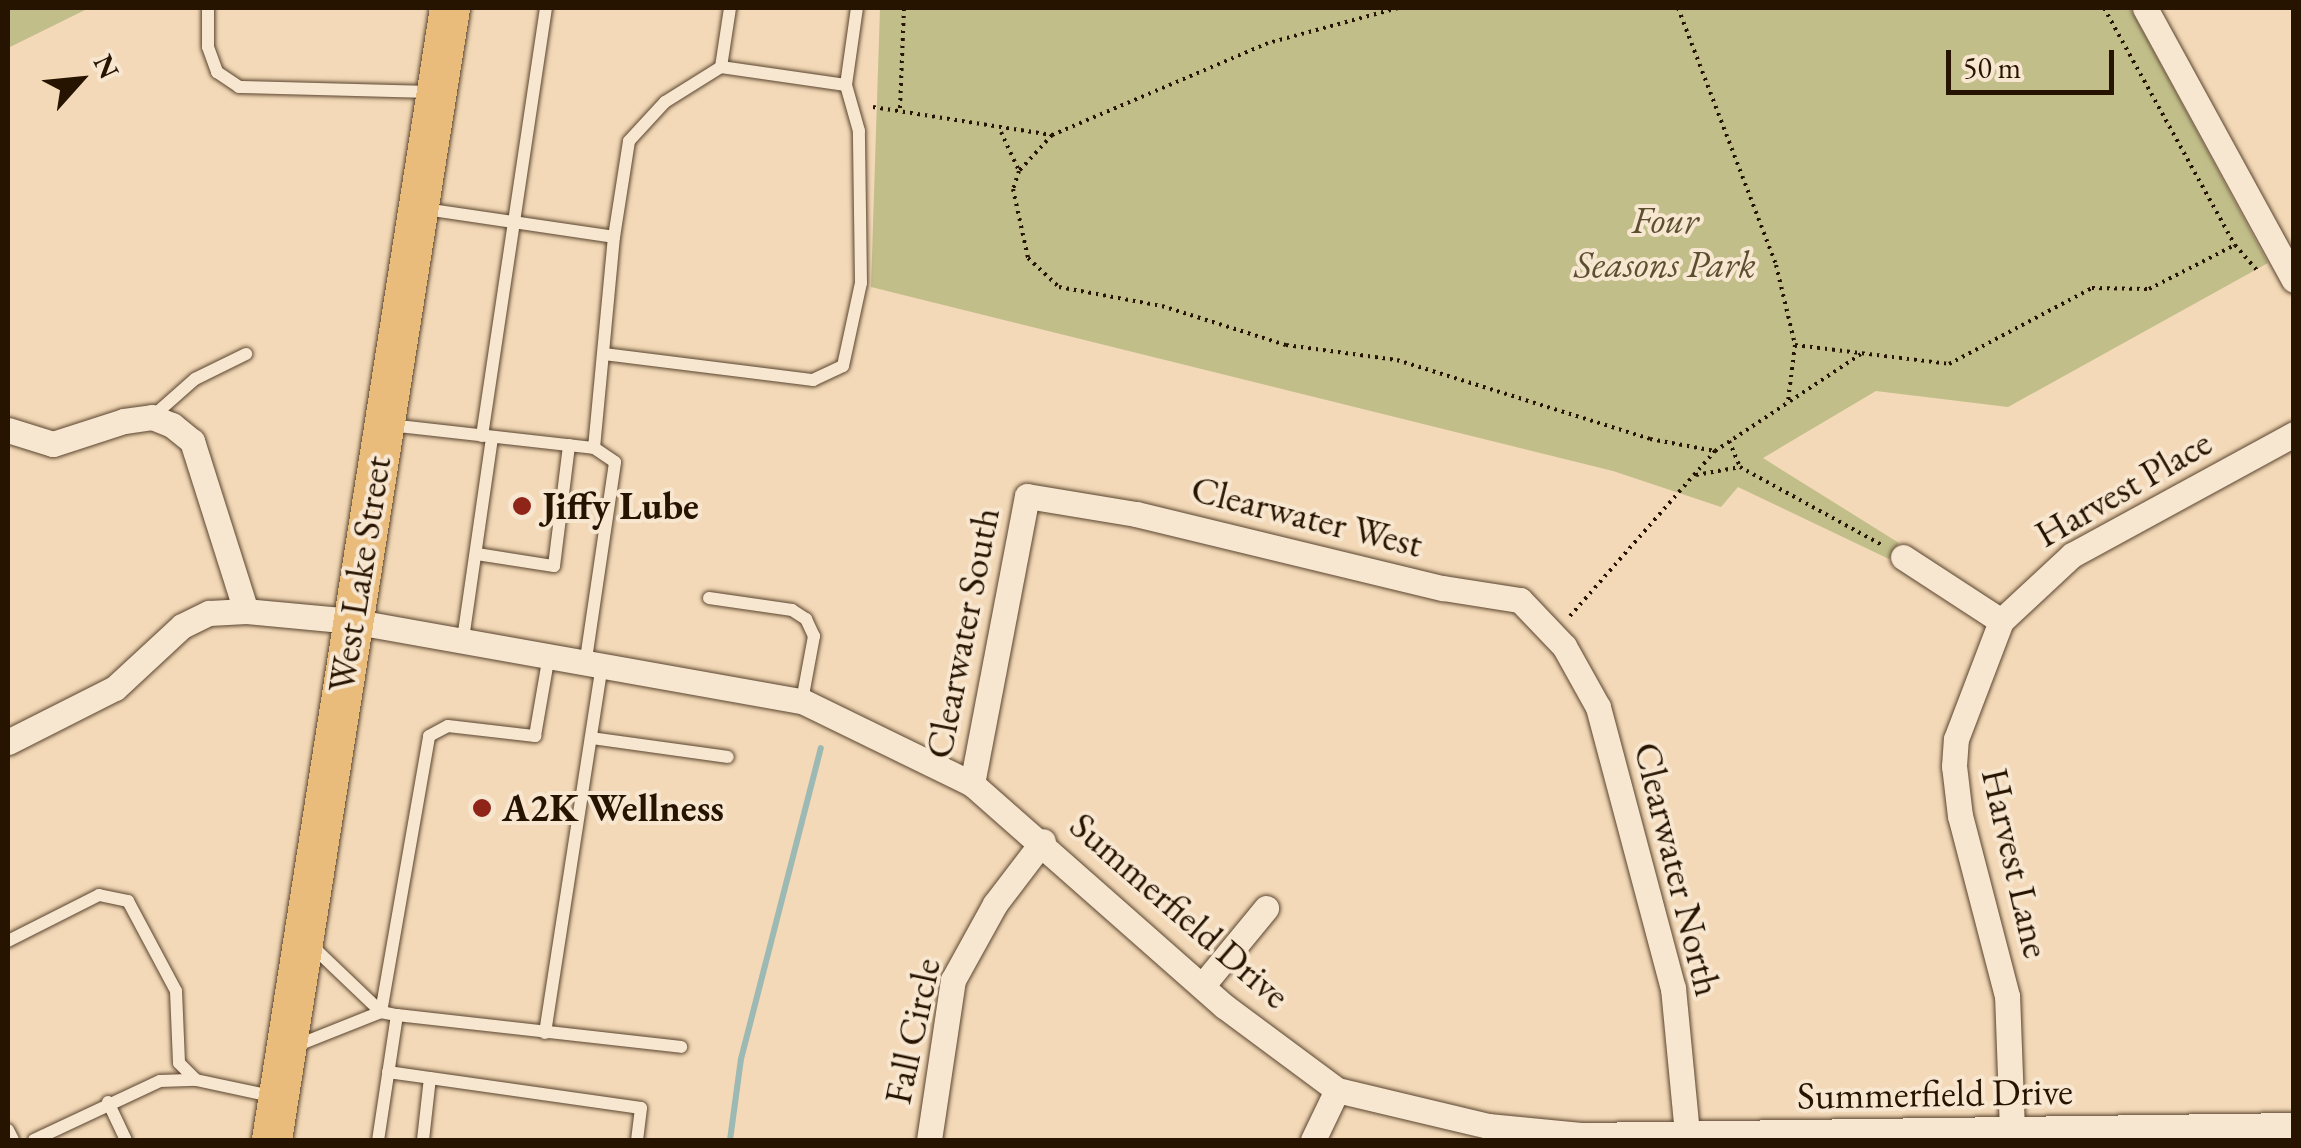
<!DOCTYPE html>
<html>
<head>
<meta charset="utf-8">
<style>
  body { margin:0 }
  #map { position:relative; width:2301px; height:1148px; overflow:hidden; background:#f3d9b7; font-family:"EB Garamond",serif }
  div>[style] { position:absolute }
  .green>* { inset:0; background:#c1be8a }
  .stream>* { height:6px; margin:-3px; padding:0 3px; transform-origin:3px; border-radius:3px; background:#9cb9b3 }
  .path>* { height:4px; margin-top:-2px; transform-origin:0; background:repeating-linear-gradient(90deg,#261300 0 2.5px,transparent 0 7.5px) }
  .roads { filter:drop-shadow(0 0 2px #59442e) drop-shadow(0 0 2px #59442e) }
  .lane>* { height:12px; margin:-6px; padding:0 6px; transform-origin:6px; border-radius:6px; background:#f7e6d0 }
  .street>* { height:25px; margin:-12.5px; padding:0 12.5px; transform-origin:12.5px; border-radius:12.5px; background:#f7e6d0 }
  .primary>* { height:40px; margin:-20px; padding:0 20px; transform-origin:20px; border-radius:20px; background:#eabc7c }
  .dots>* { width:28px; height:28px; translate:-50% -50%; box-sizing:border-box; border:5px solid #f7e6d0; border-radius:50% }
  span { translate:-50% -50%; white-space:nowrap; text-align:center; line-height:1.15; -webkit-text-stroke:8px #f7e6d0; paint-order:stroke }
  .park-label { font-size:38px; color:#5c4f30; font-style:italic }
  .street-label { font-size:38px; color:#261300 }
  .poi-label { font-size:38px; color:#261300; font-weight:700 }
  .left { translate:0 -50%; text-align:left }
  .frame { position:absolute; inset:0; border:10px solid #261300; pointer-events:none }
  .north { position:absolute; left:30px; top:30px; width:100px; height:100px; -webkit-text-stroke:8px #f7e6d0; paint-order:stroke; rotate:63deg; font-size:28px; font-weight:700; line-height:40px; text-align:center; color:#261300 }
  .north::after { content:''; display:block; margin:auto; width:35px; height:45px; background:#261300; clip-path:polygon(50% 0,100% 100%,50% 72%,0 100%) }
  .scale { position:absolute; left:1946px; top:50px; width:168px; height:45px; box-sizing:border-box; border:5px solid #261300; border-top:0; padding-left:12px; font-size:30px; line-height:35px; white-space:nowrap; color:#261300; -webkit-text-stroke:8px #f7e6d0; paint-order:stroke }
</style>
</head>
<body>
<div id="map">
  <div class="green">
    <i style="clip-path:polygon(8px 8px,89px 8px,8px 48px)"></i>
    <i style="clip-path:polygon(880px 8px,2130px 8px,2268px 263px,2008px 407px,1876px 391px,1763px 458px,1899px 543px,1889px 559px,1738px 487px,1721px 507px,1613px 471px,871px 287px)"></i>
  </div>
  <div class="stream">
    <i style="left:730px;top:1140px;width:82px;rotate:-82.3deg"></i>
    <i style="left:741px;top:1059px;width:321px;rotate:-75.6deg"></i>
  </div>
  <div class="path">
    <i style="left:1398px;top:8px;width:135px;rotate:164.9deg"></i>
    <i style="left:1268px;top:43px;width:235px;rotate:156.9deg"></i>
    <i style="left:1052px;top:135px;width:49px;rotate:132.5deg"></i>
    <i style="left:1019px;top:171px;width:19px;rotate:108deg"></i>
    <i style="left:1013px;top:189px;width:71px;rotate:77.7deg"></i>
    <i style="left:1028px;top:258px;width:42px;rotate:43.1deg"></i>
    <i style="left:1059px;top:287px;width:105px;rotate:10.5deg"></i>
    <i style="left:1162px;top:306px;width:130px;rotate:17.5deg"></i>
    <i style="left:1286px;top:345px;width:112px;rotate:7.7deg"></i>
    <i style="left:1397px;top:360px;width:265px;rotate:17.3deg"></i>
    <i style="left:1650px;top:439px;width:66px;rotate:10.5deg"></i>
    <i style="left:1678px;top:8px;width:275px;rotate:69.1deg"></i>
    <i style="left:1776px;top:265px;width:82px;rotate:76.6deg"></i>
    <i style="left:1795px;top:345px;width:56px;rotate:97.1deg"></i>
    <i style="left:2104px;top:8px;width:271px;rotate:61.1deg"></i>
    <i style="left:2235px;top:245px;width:33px;rotate:49deg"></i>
    <i style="left:873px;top:107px;width:181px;rotate:8.9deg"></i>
    <i style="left:900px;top:108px;width:100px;rotate:-87.7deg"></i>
    <i style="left:1001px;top:132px;width:43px;rotate:65.2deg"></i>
    <i style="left:1795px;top:345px;width:155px;rotate:7deg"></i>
    <i style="left:1949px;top:364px;width:162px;rotate:-28deg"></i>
    <i style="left:2092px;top:288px;width:57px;rotate:1deg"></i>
    <i style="left:2149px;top:289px;width:97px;rotate:-27.1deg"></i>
    <i style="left:1729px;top:441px;width:28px;rotate:67deg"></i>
    <i style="left:1740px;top:467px;width:162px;rotate:28.8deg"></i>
    <i style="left:1696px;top:475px;width:45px;rotate:-10.3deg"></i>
    <i style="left:1570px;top:616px;width:220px;rotate:-48.7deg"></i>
    <i style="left:1715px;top:451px;width:175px;rotate:-33.6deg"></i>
  </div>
  <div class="roads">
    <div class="lane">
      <i style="left:208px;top:8px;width:39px;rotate:90deg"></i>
      <i style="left:208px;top:47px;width:27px;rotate:70deg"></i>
      <i style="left:217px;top:72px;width:27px;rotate:34deg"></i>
      <i style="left:239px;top:87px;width:195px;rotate:1.5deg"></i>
      <i style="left:721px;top:67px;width:60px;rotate:-81.3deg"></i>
      <i style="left:425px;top:209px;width:191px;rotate:8.4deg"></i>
      <i style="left:614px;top:237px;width:97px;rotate:-81.1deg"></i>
      <i style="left:629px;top:141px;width:53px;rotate:-47.3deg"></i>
      <i style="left:665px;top:102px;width:66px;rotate:-32deg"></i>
      <i style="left:721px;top:67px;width:126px;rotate:8.2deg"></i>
      <i style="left:846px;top:85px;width:78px;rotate:-81.9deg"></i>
      <i style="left:604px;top:354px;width:211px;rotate:7.1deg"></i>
      <i style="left:813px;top:380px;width:33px;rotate:-25deg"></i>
      <i style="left:843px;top:366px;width:85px;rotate:-77.8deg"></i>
      <i style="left:861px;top:283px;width:152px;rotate:-90.8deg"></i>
      <i style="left:859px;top:131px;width:48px;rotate:-105.8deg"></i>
      <i style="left:152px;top:417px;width:57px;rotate:-41.5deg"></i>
      <i style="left:195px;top:379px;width:57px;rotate:-26.1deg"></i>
      <i style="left:389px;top:425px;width:206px;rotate:6.4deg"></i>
      <i style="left:594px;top:448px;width:212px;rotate:-84.6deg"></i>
      <i style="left:482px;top:436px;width:433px;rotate:-81.5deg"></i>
      <i style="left:477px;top:554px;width:78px;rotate:8.9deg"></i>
      <i style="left:554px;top:566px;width:122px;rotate:-82.9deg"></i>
      <i style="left:709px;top:598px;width:84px;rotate:8.2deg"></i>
      <i style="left:792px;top:610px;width:17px;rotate:33deg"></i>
      <i style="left:806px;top:619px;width:19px;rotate:65deg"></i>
      <i style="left:814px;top:636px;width:66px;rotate:100.5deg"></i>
      <i style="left:463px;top:639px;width:204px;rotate:-81.8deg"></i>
      <i style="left:586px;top:659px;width:199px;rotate:-81.6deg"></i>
      <i style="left:615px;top:462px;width:25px;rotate:-146deg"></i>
      <i style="left:591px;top:738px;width:138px;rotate:7.9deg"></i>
      <i style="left:8px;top:941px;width:102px;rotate:-26.8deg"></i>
      <i style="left:99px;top:895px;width:30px;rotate:12deg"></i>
      <i style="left:128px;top:901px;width:102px;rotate:61.9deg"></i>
      <i style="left:176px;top:991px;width:72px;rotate:87.6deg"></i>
      <i style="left:179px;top:1063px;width:24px;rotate:45deg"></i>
      <i style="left:196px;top:1080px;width:81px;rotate:12.1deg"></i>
      <i style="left:311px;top:945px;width:97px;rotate:43.7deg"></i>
      <i style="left:381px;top:1012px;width:280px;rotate:-80.1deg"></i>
      <i style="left:429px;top:736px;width:21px;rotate:-28deg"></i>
      <i style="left:448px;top:726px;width:88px;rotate:6.6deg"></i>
      <i style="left:535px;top:736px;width:82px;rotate:-80.2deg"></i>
      <i style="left:397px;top:1015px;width:286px;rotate:6.4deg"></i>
      <i style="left:545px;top:1033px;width:372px;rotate:-81.2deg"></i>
      <i style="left:293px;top:1047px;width:95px;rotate:-21.7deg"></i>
      <i style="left:381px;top:1012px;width:16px;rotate:11deg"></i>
      <i style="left:397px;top:1015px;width:126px;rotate:98.6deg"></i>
      <i style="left:388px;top:1072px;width:42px;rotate:8.1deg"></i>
      <i style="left:108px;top:1102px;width:42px;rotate:64.7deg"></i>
      <i style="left:8px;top:1130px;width:11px;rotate:63deg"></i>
      <i style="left:34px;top:1140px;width:139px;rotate:-25.1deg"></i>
      <i style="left:160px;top:1081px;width:36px;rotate:-2deg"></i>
      <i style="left:423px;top:1140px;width:62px;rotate:-83.6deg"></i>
      <i style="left:430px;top:1078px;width:213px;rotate:8.1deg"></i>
      <i style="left:641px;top:1108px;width:32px;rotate:97deg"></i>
    </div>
    <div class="street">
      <i style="left:2145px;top:8px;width:310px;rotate:61.3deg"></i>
      <i style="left:8px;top:430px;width:47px;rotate:17.3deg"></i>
      <i style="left:53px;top:444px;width:75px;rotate:-17.9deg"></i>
      <i style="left:124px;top:421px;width:28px;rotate:-8deg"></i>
      <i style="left:152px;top:417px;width:22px;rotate:22deg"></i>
      <i style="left:172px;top:425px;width:26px;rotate:39deg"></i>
      <i style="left:192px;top:441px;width:178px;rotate:72.4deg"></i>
      <i style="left:246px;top:611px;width:105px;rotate:5.4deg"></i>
      <i style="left:351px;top:621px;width:458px;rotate:10.1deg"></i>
      <i style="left:802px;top:701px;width:189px;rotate:26deg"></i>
      <i style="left:972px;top:784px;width:336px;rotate:41.4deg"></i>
      <i style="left:1224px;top:1006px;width:141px;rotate:36.6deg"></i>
      <i style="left:1337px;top:1090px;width:155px;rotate:13.4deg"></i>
      <i style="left:1488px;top:1126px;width:93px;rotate:5.5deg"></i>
      <i style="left:1581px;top:1135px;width:713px;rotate:-0.8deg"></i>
      <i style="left:1903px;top:557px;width:117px;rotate:33.1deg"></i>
      <i style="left:8px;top:742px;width:120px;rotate:-26.8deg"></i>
      <i style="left:115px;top:688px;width:91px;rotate:-42.8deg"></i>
      <i style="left:182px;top:626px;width:30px;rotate:-26deg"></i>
      <i style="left:209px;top:613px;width:37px;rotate:-3deg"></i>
      <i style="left:972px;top:784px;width:293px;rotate:-79.2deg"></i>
      <i style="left:1027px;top:496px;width:110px;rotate:9.4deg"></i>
      <i style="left:1136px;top:514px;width:316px;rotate:13.6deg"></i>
      <i style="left:1443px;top:588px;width:78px;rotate:8.9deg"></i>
      <i style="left:1520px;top:600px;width:64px;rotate:46.3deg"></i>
      <i style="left:1564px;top:646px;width:70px;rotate:60.9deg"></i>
      <i style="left:1598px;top:707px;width:291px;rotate:75.1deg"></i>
      <i style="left:1673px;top:988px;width:147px;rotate:84.5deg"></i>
      <i style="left:1202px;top:986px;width:101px;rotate:-50.6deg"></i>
      <i style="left:2012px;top:1130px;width:134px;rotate:-92.1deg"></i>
      <i style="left:2007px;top:996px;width:186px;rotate:-104.6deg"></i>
      <i style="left:1960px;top:816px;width:50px;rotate:-96.8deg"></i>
      <i style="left:1954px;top:766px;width:27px;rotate:-86deg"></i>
      <i style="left:1956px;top:739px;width:126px;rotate:-69.1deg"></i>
      <i style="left:2001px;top:621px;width:97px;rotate:-42.9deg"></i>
      <i style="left:2072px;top:555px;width:253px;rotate:-28.6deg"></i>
      <i style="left:929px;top:1140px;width:162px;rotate:-81.5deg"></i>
      <i style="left:953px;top:980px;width:87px;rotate:-61.1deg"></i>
      <i style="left:995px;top:904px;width:79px;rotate:-52.7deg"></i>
      <i style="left:1313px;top:1140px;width:55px;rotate:-64.4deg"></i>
    </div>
    <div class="primary">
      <i style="left:272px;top:1140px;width:1146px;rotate:-81.06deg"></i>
    </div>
  </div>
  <div class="dots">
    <i style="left:522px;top:506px;background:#8f2418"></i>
    <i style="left:482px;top:808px;background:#8f2418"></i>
  </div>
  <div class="park-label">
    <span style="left:1665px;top:242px">Four<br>Seasons Park</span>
  </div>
  <div class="street-label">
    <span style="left:2123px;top:488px;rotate:-30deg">Harvest Place</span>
    <span style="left:1307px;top:516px;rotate:14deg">Clearwater West</span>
    <span style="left:359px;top:574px;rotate:-81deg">West Lake Street</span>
    <span style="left:962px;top:633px;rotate:-79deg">Clearwater South</span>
    <span style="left:2016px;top:863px;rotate:77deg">Harvest Lane</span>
    <span style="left:1678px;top:869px;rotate:76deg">Clearwater North</span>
    <span style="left:1180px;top:910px;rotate:41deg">Summerfield Drive</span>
    <span style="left:912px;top:1031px;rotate:-78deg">Fall Circle</span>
    <span style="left:1935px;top:1093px;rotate:-1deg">Summerfield Drive</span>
  </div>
  <div class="poi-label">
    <span class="left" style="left:542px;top:506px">Jiffy Lube</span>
    <span class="left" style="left:502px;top:808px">A2K Wellness</span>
  </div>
  <div class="frame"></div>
  <div class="north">N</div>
  <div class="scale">50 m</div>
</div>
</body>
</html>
